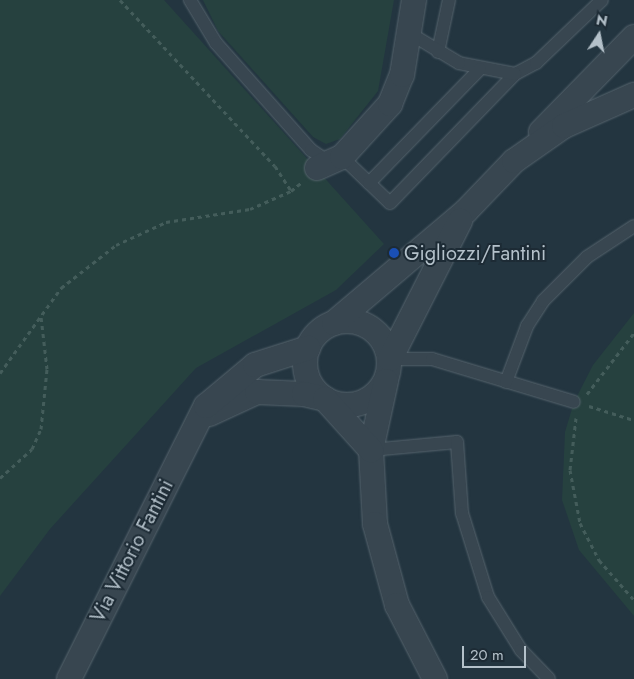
<!DOCTYPE html>
<html>
<head>
<meta charset="utf-8">
<style>
  body { margin:0 }
  #map { position:relative; width:634px; height:679px; overflow:hidden; background:#233540; font-family:Jost,sans-serif }
  div>[style] { position:absolute }
  .green>* { inset:0; background:#26413f }
  .path>* { height:3px; margin-top:-1.5px; transform-origin:0; background:repeating-linear-gradient(90deg,#445d5b 0 4px,transparent 0 8px) }
  .roads { filter:drop-shadow(0 0 1px #56646d) drop-shadow(0 0 1px #56646d) }
  .service>* { height:12px; margin:-6px; padding:0 6px; transform-origin:6px; border-radius:6px; background:#384650 }
  .minor>* { height:24px; margin:-12px; padding:0 12px; transform-origin:12px; border-radius:12px; background:#384650 }
  .minor>.ring { margin:-12px; padding:0; box-sizing:content-box; background:none; border:24px solid #384650; border-radius:50% }
  .dots>* { width:14px; height:14px; translate:-50% -50%; box-sizing:border-box; border:2px solid #1d2b35; border-radius:50% }
  span { translate:-50% -50%; white-space:nowrap; text-align:center; line-height:1.15; -webkit-text-stroke:4px #1d2b35; paint-order:stroke }
  .poi-label { font-size:20px; color:#b4c1ca }
  .left { translate:0 -50%; text-align:left }
  .street-label { font-size:20px; color:#b4c1ca }
  .north { position:absolute; left:574px; top:10px; width:50px; height:50px; -webkit-text-stroke:4px #1d2b35; paint-order:stroke; rotate:11deg; font-size:14px; font-weight:700; line-height:20px; text-align:center; color:#b4c1ca }
  .north::after { content:''; display:block; margin:auto; width:18px; height:22px; background:#b4c1ca; clip-path:polygon(50% 0,100% 100%,50% 72%,0 100%) }
  .scale { position:absolute; left:462px; top:646px; width:64px; height:22px; box-sizing:border-box; border:2px solid #b4c1ca; border-top:0; padding-left:6px; font-size:15px; line-height:18px; white-space:nowrap; color:#b4c1ca; -webkit-text-stroke:4px #1d2b35; paint-order:stroke }
</style>
</head>
<body>
<div id="map">
  <div class="green">
    <i style="clip-path:polygon(0 0,164px 0,384px 244px,336px 290px,196px 368px,50px 529px,0 596px)"></i>
    <i style="clip-path:polygon(203px 0,394px 0,378px 91px,340px 139px,326px 144px,313px 137px,218px 31px)"></i>
    <i style="clip-path:polygon(634px 313px,634px 616px,579px 550px,562px 500px,565px 432px,574px 402px,593px 365px)"></i>
  </div>
  <div class="path">
    <i style="left:120px;top:0;width:227px;rotate:47deg"></i>
    <i style="left:275px;top:166px;width:30px;rotate:57deg"></i>
    <i style="left:0;top:373px;width:105px;rotate:-54.3deg"></i>
    <i style="left:61px;top:288px;width:70px;rotate:-38deg"></i>
    <i style="left:116px;top:245px;width:55px;rotate:-24.7deg"></i>
    <i style="left:166px;top:222px;width:85px;rotate:-8.8deg"></i>
    <i style="left:250px;top:209px;width:45px;rotate:-23.7deg"></i>
    <i style="left:291px;top:191px;width:14px;rotate:-39deg"></i>
    <i style="left:587px;top:394px;width:77px;rotate:-52.4deg"></i>
    <i style="left:589px;top:406px;width:47px;rotate:17.3deg"></i>
    <i style="left:576px;top:418px;width:52px;rotate:96.6deg"></i>
    <i style="left:570px;top:470px;width:54px;rotate:79.3deg"></i>
    <i style="left:580px;top:523px;width:42px;rotate:62.8deg"></i>
    <i style="left:599px;top:560px;width:53px;rotate:48.8deg"></i>
    <i style="left:0;top:478px;width:43px;rotate:-42.2deg"></i>
    <i style="left:32px;top:449px;width:22px;rotate:-66deg"></i>
    <i style="left:41px;top:429px;width:60px;rotate:-84.3deg"></i>
    <i style="left:47px;top:369px;width:53px;rotate:-96.5deg"></i>
  </div>
  <div class="roads">
    <div class="service">
      <i style="left:190px;top:0;width:50px;rotate:58.8deg"></i>
      <i style="left:216px;top:43px;width:143px;rotate:48.4deg"></i>
      <i style="left:311px;top:150px;width:23px;rotate:34deg"></i>
      <i style="left:438px;top:52px;width:53px;rotate:-78.1deg"></i>
      <i style="left:515px;top:74px;width:24px;rotate:-28deg"></i>
      <i style="left:536px;top:63px;width:91px;rotate:-43.7deg"></i>
      <i style="left:342px;top:157px;width:66px;rotate:43.8deg"></i>
      <i style="left:390px;top:203px;width:180px;rotate:-45.9deg"></i>
      <i style="left:515px;top:74px;width:57px;rotate:-168.9deg"></i>
      <i style="left:459px;top:63px;width:58px;rotate:-149deg"></i>
      <i style="left:369px;top:183px;width:159px;rotate:-45.8deg"></i>
      <i style="left:390px;top:359px;width:42px"></i>
      <i style="left:432px;top:359px;width:148px;rotate:16.8deg"></i>
      <i style="left:506px;top:382px;width:60px;rotate:-69.4deg"></i>
      <i style="left:527px;top:326px;width:30px;rotate:-57deg"></i>
      <i style="left:543px;top:301px;width:62px;rotate:-45deg"></i>
      <i style="left:587px;top:257px;width:56px;rotate:-33.4deg"></i>
      <i style="left:371px;top:450px;width:86px;rotate:-5.3deg"></i>
      <i style="left:457px;top:442px;width:71px;rotate:86deg"></i>
      <i style="left:462px;top:513px;width:88px;rotate:72.8deg"></i>
      <i style="left:488px;top:597px;width:62px;rotate:58.1deg"></i>
      <i style="left:521px;top:650px;width:40px;rotate:46deg"></i>
    </div>
    <div class="minor">
      <i style="left:541px;top:132px;width:133px;rotate:-45.6deg"></i>
      <i style="left:317px;top:168px;width:27px;rotate:-24deg"></i>
      <i style="left:342px;top:157px;width:72px;rotate:-47.8deg"></i>
      <i style="left:390px;top:104px;width:31px;rotate:-68deg"></i>
      <i style="left:402px;top:75px;width:76px;rotate:-80.9deg"></i>
      <i class="ring" style="left:305px;top:321px;width:60px;height:60px"></i>
      <i style="left:334px;top:323px;width:173px;rotate:-40.3deg"></i>
      <i style="left:466px;top:211px;width:69px;rotate:-46.2deg"></i>
      <i style="left:514px;top:161px;width:61px;rotate:-35deg"></i>
      <i style="left:564px;top:126px;width:77px;rotate:-23.9deg"></i>
      <i style="left:390px;top:359px;width:155px;rotate:-63.1deg"></i>
      <i style="left:386px;top:381px;width:71px;rotate:102.3deg"></i>
      <i style="left:371px;top:450px;width:74px;rotate:86.9deg"></i>
      <i style="left:375px;top:524px;width:84px;rotate:74.8deg"></i>
      <i style="left:397px;top:605px;width:83px;rotate:62.8deg"></i>
      <i style="left:209px;top:414px;width:53px;rotate:-24.6deg"></i>
      <i style="left:257px;top:392px;width:47px;rotate:2.4deg"></i>
      <i style="left:304px;top:394px;width:22px;rotate:13deg"></i>
      <i style="left:325px;top:399px;width:69px;rotate:48deg"></i>
      <i style="left:69px;top:679px;width:305px;rotate:-63.4deg"></i>
      <i style="left:206px;top:406px;width:64px;rotate:-39.9deg"></i>
      <i style="left:255px;top:365px;width:56px;rotate:-17.8deg"></i>
    </div>
  </div>
  <div class="dots">
    <i style="left:394px;top:253px;background:#1a4fb4"></i>
  </div>
  <div class="poi-label">
    <span class="left" style="left:404px;top:253px">Gigliozzi/Fantini</span>
  </div>
  <div class="street-label">
    <span style="left:132px;top:551px;rotate:-63deg">Via Vittorio Fantini</span>
  </div>
  <div class="north">N</div>
  <div class="scale">20 m</div>
</div>
</body>
</html>
